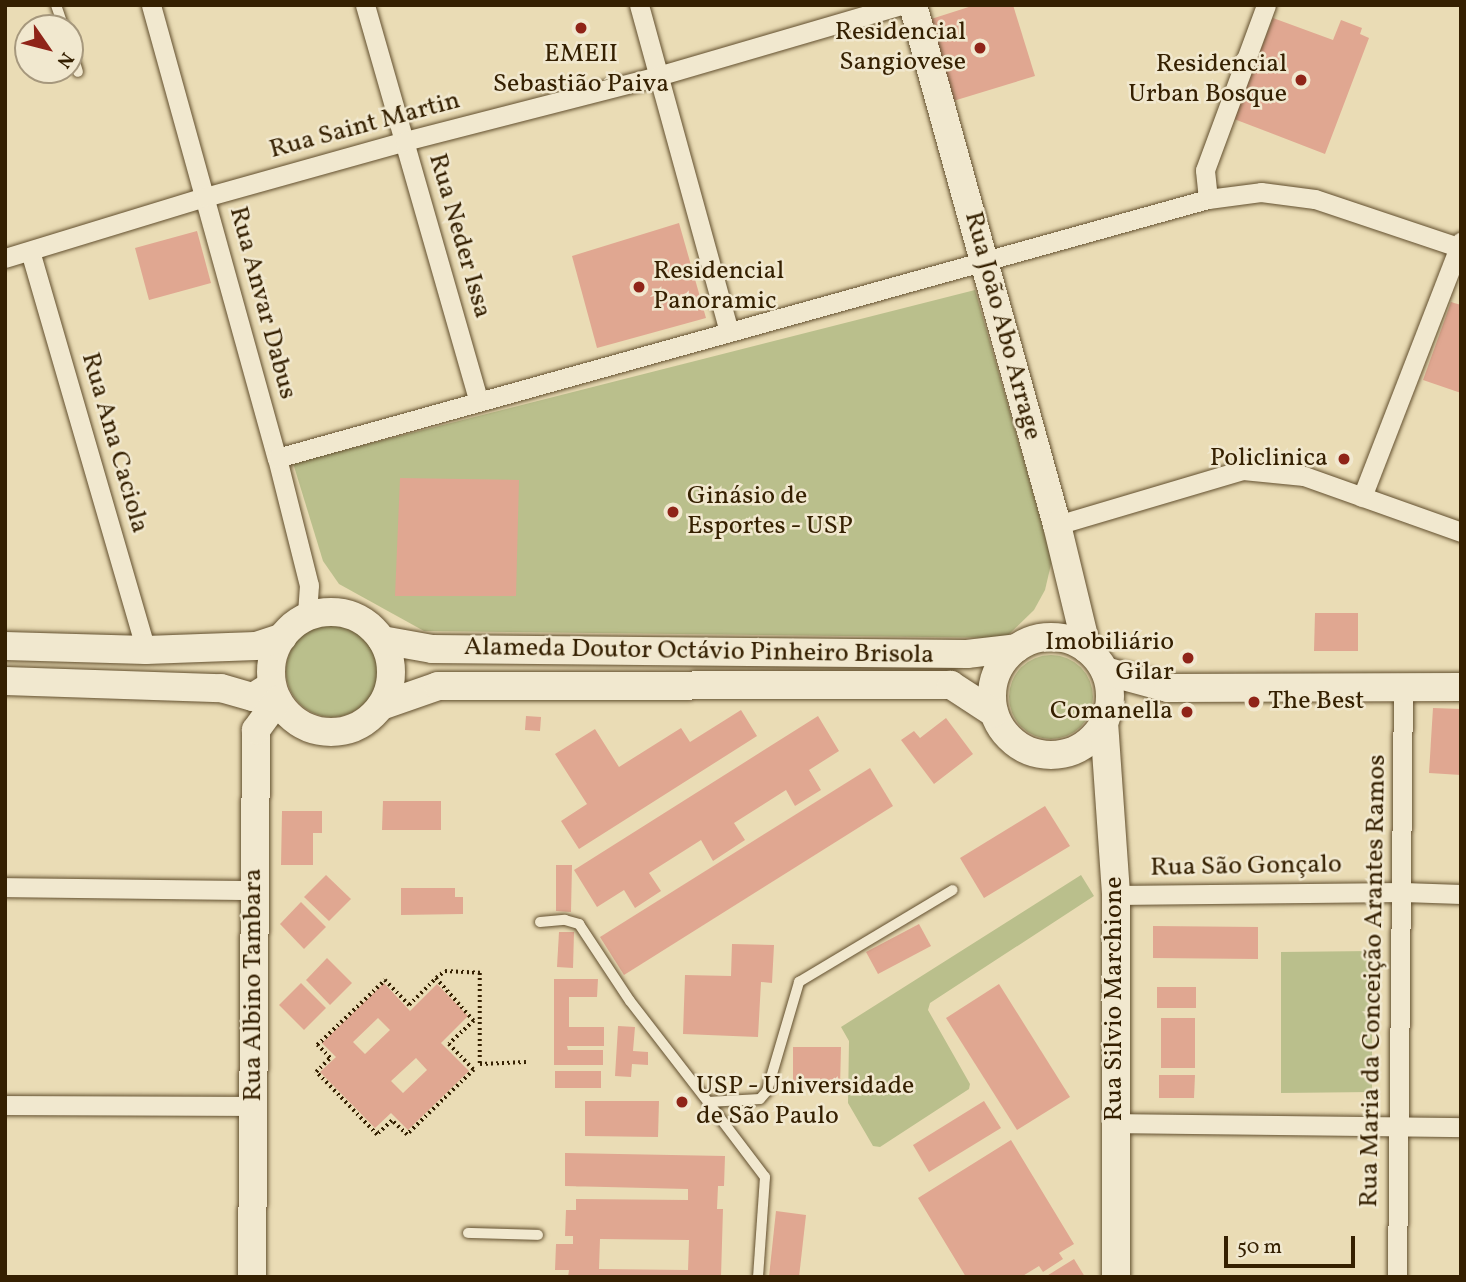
<!DOCTYPE html>
<html>
<head>
<meta charset="utf-8">
<style>
  body { margin:0 }
  #map { position:relative; width:1466px; height:1282px; overflow:hidden; background:#eadcb5; font-family:Vollkorn,serif }
  div>[style] { position:absolute }
  .green>* { inset:0; background:#babf8c }
  .round { border-radius:50% }
  .building>* { inset:0; background:#e0a791 }
  .path>* { height:3.5px; margin-top:-1.75px; transform-origin:0; background:repeating-linear-gradient(90deg,#352001 0 2px,transparent 0 5.5px) }
  .roads { filter:drop-shadow(0 0 2px #624f2e) drop-shadow(0 0 2px #624f2e) }
  .lane>* { height:10px; margin:-5px; padding:0 5px; transform-origin:5px; border-radius:5px; background:#f1e8cf }
  .street>* { height:19px; margin:-9.5px; padding:0 9.5px; transform-origin:9.5px; border-radius:9.5px; background:#f1e8cf }
  .secondary>* { height:28px; margin:-14px; padding:0 14px; transform-origin:14px; border-radius:14px; background:#f1e8cf }
  .secondary>.ring { margin:-14px; padding:0; box-sizing:content-box; background:none; border:28px solid #f1e8cf; border-radius:50% }
  .dots>* { width:19px; height:19px; translate:-50% -50%; box-sizing:border-box; border:4px solid #f1e8cf; border-radius:50% }
  span { translate:-50% -50%; white-space:nowrap; text-align:center; line-height:1.15; -webkit-text-stroke:5px #f1e8cf; paint-order:stroke }
  .poi-label { font-size:26px; color:#352001 }
  .right { translate:-100% -50%; text-align:right }
  .left { translate:0 -50%; text-align:left }
  .street-label { font-size:26px; color:#352001 }
  .frame { position:absolute; inset:0; border:7px solid #352001; pointer-events:none }
  .north { position:absolute; left:14px; top:14px; width:70px; height:70px; box-sizing:border-box; background:#f1e8cf; border:2px solid #a6987d; border-radius:50%; rotate:125deg; font-size:19px; font-weight:700; line-height:28px; text-align:center; color:#352001 }
  .north::after { content:''; display:block; margin:auto; width:24px; height:32px; background:#8f2418; clip-path:polygon(50% 0,100% 100%,50% 72%,0 100%) }
  .scale { position:absolute; left:1224px; top:1236px; width:131px; height:32px; box-sizing:border-box; border:4px solid #352001; border-top:0; padding-left:9px; font-size:21px; line-height:24px; white-space:nowrap; color:#352001; -webkit-text-stroke:5px #f1e8cf; paint-order:stroke }
</style>
</head>
<body>
<div id="map">
  <div class="green">
    <i style="clip-path:polygon(975px 290px,1052px 560px,1045px 590px,1034px 610px,1005px 638px,424px 631px,339px 584px,323px 561px,293px 463px)"></i>
    <i class="round" style="left:286px;top:625px;width:92px;height:92px"></i>
    <i class="round" style="left:1009px;top:655px;width:84px;height:84px"></i>
    <i style="clip-path:polygon(1081px 875px,1094px 896px,930px 1003px,928px 1010px,970px 1084px,969px 1089px,880px 1147px,873px 1146px,848px 1103px,849px 1041px,841px 1027px)"></i>
    <i style="clip-path:polygon(1372px 951px,1372px 1092px,1281px 1093px,1281px 952px)"></i>
  </div>
  <div class="building">
    <i style="clip-path:polygon(975px 5px,1013px 5px,1035px 76px,950px 102px,925px 21px)"></i>
    <i style="clip-path:polygon(1273px 18px,1333px 40px,1341px 20px,1362px 28px,1360px 34px,1369px 38px,1325px 154px,1234px 119px)"></i>
    <i style="clip-path:polygon(679px 223px,706px 318px,597px 348px,572px 256px)"></i>
    <i style="clip-path:polygon(197px 231px,211px 283px,149px 300px,135px 248px)"></i>
    <i style="clip-path:polygon(1451px 302px,1461px 305px,1461px 393px,1423px 380px)"></i>
    <i style="clip-path:polygon(400px 478px,519px 480px,516px 596px,395px 596px)"></i>
    <i style="clip-path:polygon(1315px 613px,1358px 613px,1358px 651px,1314px 651px)"></i>
    <i style="clip-path:polygon(1433px 708px,1461px 709px,1461px 775px,1429px 773px)"></i>
    <i style="clip-path:polygon(741px 710px,757px 736px,579px 849px,561px 821px,587px 804px,555px 754px,595px 729px,619px 767px,681px 728px,690px 742px)"></i>
    <i style="clip-path:polygon(526px 716px,541px 717px,540px 731px,525px 730px)"></i>
    <i style="clip-path:polygon(818px 716px,839px 751px,809px 770px,821px 790px,795px 806px,786px 790px,734px 823px,745px 840px,713px 861px,701px 840px,649px 873px,661px 891px,635px 908px,624px 890px,597px 907px,574px 870px)"></i>
    <i style="clip-path:polygon(946px 718px,973px 754px,934px 784px,901px 740px,914px 731px,920px 738px)"></i>
    <i style="clip-path:polygon(870px 768px,893px 806px,624px 975px,600px 937px)"></i>
    <i style="clip-path:polygon(383px 801px,441px 801px,441px 830px,382px 830px)"></i>
    <i style="clip-path:polygon(1045px 806px,1070px 846px,984px 898px,960px 858px)"></i>
    <i style="clip-path:polygon(282px 811px,322px 811px,322px 833px,313px 833px,313px 865px,281px 865px)"></i>
    <i style="clip-path:polygon(556px 865px,572px 865px,571px 912px,556px 911px)"></i>
    <i style="clip-path:polygon(326px 875px,351px 899px,329px 921px,304px 897px)"></i>
    <i style="clip-path:polygon(401px 888px,455px 888px,455px 897px,463px 897px,463px 914px,401px 915px)"></i>
    <i style="clip-path:polygon(301px 902px,326px 927px,304px 949px,280px 924px)"></i>
    <i style="clip-path:polygon(919px 924px,931px 946px,878px 974px,866px 952px)"></i>
    <i style="clip-path:polygon(1153px 926px,1258px 927px,1258px 959px,1153px 958px)"></i>
    <i style="clip-path:polygon(559px 932px,574px 932px,573px 968px,557px 967px)"></i>
    <i style="clip-path:polygon(732px 944px,774px 945px,772px 983px,761px 982px,758px 1037px,683px 1034px,685px 975px,731px 976px)"></i>
    <i style="clip-path:polygon(327px 958px,352px 983px,330px 1005px,306px 980px)"></i>
    <i style="clip-path:polygon(554px 979px,598px 979px,597px 997px,569px 997px,569px 1027px,604px 1027px,604px 1046px,567px 1046px,568px 1050px,603px 1050px,603px 1065px,554px 1065px)"></i>
    <i style="clip-path:polygon(301px 983px,326px 1008px,304px 1030px,279px 1005px)"></i>
    <i style="clip-path:polygon(evenodd,384px 983px,410px 1011px,437px 984px,468px 1016px,441px 1043px,469px 1071px,408px 1130px,391px 1113px,375px 1128px,320px 1072px,336px 1057px,322px 1043px,384px 983px,378px 1018px,390px 1030px,365px 1054px,353px 1042px,378px 1018px,384px 983px,416px 1058px,427px 1070px,403px 1093px,391px 1081px,416px 1058px)"></i>
    <i style="clip-path:polygon(999px 984px,1070px 1097px,1017px 1130px,946px 1018px)"></i>
    <i style="clip-path:polygon(1157px 987px,1196px 987px,1196px 1008px,1157px 1008px)"></i>
    <i style="clip-path:polygon(1161px 1018px,1195px 1018px,1195px 1068px,1161px 1068px)"></i>
    <i style="clip-path:polygon(618px 1026px,635px 1027px,633px 1051px,648px 1052px,648px 1065px,632px 1064px,631px 1077px,615px 1076px)"></i>
    <i style="clip-path:polygon(793px 1047px,841px 1047px,840px 1088px,793px 1087px)"></i>
    <i style="clip-path:polygon(555px 1071px,601px 1071px,601px 1088px,555px 1088px)"></i>
    <i style="clip-path:polygon(1159px 1075px,1195px 1075px,1194px 1098px,1159px 1098px)"></i>
    <i style="clip-path:polygon(585px 1101px,659px 1101px,658px 1137px,585px 1136px)"></i>
    <i style="clip-path:polygon(984px 1101px,1001px 1128px,929px 1172px,913px 1145px)"></i>
    <i style="clip-path:polygon(1011px 1140px,1074px 1244px,1059px 1253px,1063px 1259px,1043px 1272px,1039px 1266px,1021px 1277px,966px 1277px,918px 1198px)"></i>
    <i style="clip-path:polygon(evenodd,565px 1153px,725px 1156px,724px 1186px,718px 1186px,717px 1209px,723px 1209px,721px 1277px,568px 1277px,569px 1270px,555px 1270px,556px 1244px,573px 1244px,573px 1236px,565px 1236px,566px 1210px,576px 1210px,576px 1199px,688px 1200px,688px 1189px,565px 1186px,565px 1153px,600px 1239px,689px 1240px,688px 1270px,599px 1269px,600px 1239px)"></i>
    <i style="clip-path:polygon(776px 1211px,806px 1215px,799px 1277px,769px 1277px)"></i>
    <i style="clip-path:polygon(1074px 1259px,1085px 1277px,1045px 1277px)"></i>
  </div>
  <div class="path">
    <i style="left:436px;top:978px;width:57px;rotate:48.5deg"></i>
    <i style="left:474px;top:1021px;width:34px;rotate:137deg"></i>
    <i style="left:449px;top:1044px;width:36px;rotate:46deg"></i>
    <i style="left:474px;top:1070px;width:93px;rotate:135.9deg"></i>
    <i style="left:407px;top:1135px;width:21px;rotate:-137deg"></i>
    <i style="left:392px;top:1121px;width:21px;rotate:137deg"></i>
    <i style="left:377px;top:1135px;width:88px;rotate:-134.1deg"></i>
    <i style="left:316px;top:1072px;width:20px;rotate:-45deg"></i>
    <i style="left:330px;top:1058px;width:18px;rotate:-135deg"></i>
    <i style="left:317px;top:1045px;width:94px;rotate:-43.7deg"></i>
    <i style="left:385px;top:980px;width:35px;rotate:46deg"></i>
    <i style="left:409px;top:1005px;width:38px;rotate:-45deg"></i>
    <i style="left:436px;top:978px;width:11px;rotate:-38deg"></i>
    <i style="left:445px;top:971px;width:35px;rotate:3deg"></i>
    <i style="left:480px;top:973px;width:91px;rotate:90deg"></i>
    <i style="left:480px;top:1064px;width:46px;rotate:-2.5deg"></i>
  </div>
  <div class="roads">
    <div class="lane">
      <i style="left:56px;top:5px;width:24px;rotate:71deg"></i>
      <i style="left:70px;top:46px;width:27px;rotate:73deg"></i>
      <i style="left:540px;top:922px;width:25px;rotate:-5deg"></i>
      <i style="left:565px;top:920px;width:15px;rotate:16deg"></i>
      <i style="left:579px;top:924px;width:92px;rotate:56.5deg"></i>
      <i style="left:630px;top:1001px;width:128px;rotate:52.3deg"></i>
      <i style="left:708px;top:1102px;width:52px;rotate:-3.3deg"></i>
      <i style="left:760px;top:1099px;width:11px;rotate:-49deg"></i>
      <i style="left:767px;top:1091px;width:114px;rotate:-73.6deg"></i>
      <i style="left:799px;top:982px;width:179px;rotate:-30.9deg"></i>
      <i style="left:708px;top:1102px;width:94px;rotate:52.8deg"></i>
      <i style="left:765px;top:1177px;width:100px;rotate:94deg"></i>
      <i style="left:468px;top:1233px;width:70px;rotate:1.6deg"></i>
    </div>
    <div class="street">
      <i style="left:151px;top:5px;width:470px;rotate:74.5deg"></i>
      <i style="left:277px;top:458px;width:131px;rotate:75.9deg"></i>
      <i style="left:309px;top:585px;width:32px;rotate:94deg"></i>
      <i style="left:365px;top:5px;width:411px;rotate:74deg"></i>
      <i style="left:639px;top:5px;width:339px;rotate:74.6deg"></i>
      <i style="left:1208px;top:199px;width:29px;rotate:-96deg"></i>
      <i style="left:1205px;top:170px;width:176px;rotate:-69.7deg"></i>
      <i style="left:30px;top:251px;width:416px;rotate:73.8deg"></i>
      <i style="left:5px;top:258px;width:209px;rotate:-17deg"></i>
      <i style="left:205px;top:197px;width:208px;rotate:-15.6deg"></i>
      <i style="left:405px;top:141px;width:261px;rotate:-14.4deg"></i>
      <i style="left:658px;top:76px;width:253px;rotate:-16.3deg"></i>
      <i style="left:277px;top:458px;width:966px;rotate:-15.55deg"></i>
      <i style="left:1208px;top:199px;width:53px;rotate:-7.5deg"></i>
      <i style="left:1261px;top:192px;width:54px;rotate:7.4deg"></i>
      <i style="left:1315px;top:199px;width:154px;rotate:18.6deg"></i>
      <i style="left:1362px;top:497px;width:274px;rotate:-68.8deg"></i>
      <i style="left:1057px;top:525px;width:194px;rotate:-16.5deg"></i>
      <i style="left:1243px;top:470px;width:61px;rotate:5.6deg"></i>
      <i style="left:1304px;top:476px;width:167px;rotate:19.6deg"></i>
      <i style="left:5px;top:887px;width:248px;rotate:0.7deg"></i>
      <i style="left:1116px;top:895px;width:287px;rotate:-0.6deg"></i>
      <i style="left:1403px;top:892px;width:58px;rotate:2deg"></i>
      <i style="left:5px;top:1105px;width:249px;rotate:0.2deg"></i>
      <i style="left:1116px;top:1123px;width:345px;rotate:0.7deg"></i>
      <i style="left:1397px;top:1277px;width:591px;rotate:-89.42deg"></i>
    </div>
    <div class="secondary">
      <i style="left:913px;top:5px;width:540px;rotate:74.52deg"></i>
      <i style="left:1057px;top:525px;width:128px;rotate:76.4deg"></i>
      <i class="ring" style="left:271px;top:612px;width:92px;height:92px"></i>
      <i class="ring" style="left:992px;top:637px;width:90px;height:90px"></i>
      <i style="left:382px;top:640px;width:51px;rotate:10.2deg"></i>
      <i style="left:432px;top:649px;width:535px;rotate:0.54deg"></i>
      <i style="left:967px;top:654px;width:50px;rotate:-6.8deg"></i>
      <i style="left:5px;top:646px;width:141px;rotate:1.6deg"></i>
      <i style="left:146px;top:650px;width:110px;rotate:-2.1deg"></i>
      <i style="left:256px;top:646px;width:28px;rotate:-18deg"></i>
      <i style="left:1105px;top:671px;width:65px;rotate:15.1deg"></i>
      <i style="left:1168px;top:688px;width:293px;rotate:-0.2deg"></i>
      <i style="left:5px;top:681px;width:216px;rotate:1.9deg"></i>
      <i style="left:221px;top:688px;width:33px;rotate:16deg"></i>
      <i style="left:253px;top:697px;width:22px;rotate:-32deg"></i>
      <i style="left:381px;top:706px;width:60px;rotate:-19.3deg"></i>
      <i style="left:438px;top:686px;width:513px;rotate:-0.11deg"></i>
      <i style="left:951px;top:685px;width:51px;rotate:33.1deg"></i>
      <i style="left:1104px;top:722px;width:173px;rotate:86deg"></i>
      <i style="left:1116px;top:895px;width:382px;rotate:90deg"></i>
      <i style="left:252px;top:1277px;width:547px;rotate:-89.58deg"></i>
      <i style="left:256px;top:730px;width:37px;rotate:-54deg"></i>
    </div>
  </div>
  <div class="dots">
    <i style="left:581px;top:28px;background:#8f2418"></i>
    <i style="left:980px;top:48px;background:#8f2418"></i>
    <i style="left:1301px;top:80px;background:#8f2418"></i>
    <i style="left:639px;top:287px;background:#8f2418"></i>
    <i style="left:1344px;top:459px;background:#8f2418"></i>
    <i style="left:673px;top:512px;background:#8f2418"></i>
    <i style="left:1188px;top:658px;background:#8f2418"></i>
    <i style="left:1254px;top:702px;background:#8f2418"></i>
    <i style="left:1187px;top:712px;background:#8f2418"></i>
    <i style="left:682px;top:1102px;background:#8f2418"></i>
  </div>
  <div class="poi-label">
    <span class="right" style="left:966px;top:48px">Residencial<br>Sangiovese</span>
    <span style="left:581px;top:70px">EMEII<br>Sebastião Paiva</span>
    <span class="right" style="left:1287px;top:80px">Residencial<br>Urban Bosque</span>
    <span class="left" style="left:653px;top:287px">Residencial<br>Panoramic</span>
    <span class="right" style="left:1328px;top:459px">Policlinica</span>
    <span class="left" style="left:687px;top:512px">Ginásio de<br>Esportes - USP</span>
    <span class="right" style="left:1174px;top:658px">Imobiliário<br>Gilar</span>
    <span class="left" style="left:1268px;top:702px">The Best</span>
    <span class="right" style="left:1173px;top:712px">Comanella</span>
    <span class="left" style="left:696px;top:1102px">USP - Universidade<br>de São Paulo</span>
  </div>
  <div class="street-label">
    <span style="left:365px;top:126px;rotate:-15deg">Rua Saint Martin</span>
    <span style="left:459px;top:236px;rotate:74deg">Rua Neder Issa</span>
    <span style="left:262px;top:303px;rotate:75deg">Rua Anvar Dabus</span>
    <span style="left:1002px;top:326px;rotate:75deg">Rua João Abo Arrage</span>
    <span style="left:114px;top:443px;rotate:74deg">Rua Ana Caciola</span>
    <span style="left:699px;top:652px;rotate:1deg">Alameda Doutor Octávio Pinheiro Brisola</span>
    <span style="left:1246px;top:867px;rotate:-1deg">Rua São Gonçalo</span>
    <span style="left:1374px;top:981px;rotate:-89deg">Rua Maria da Conceição Arantes Ramos</span>
    <span style="left:254px;top:985px;rotate:-90deg">Rua Albino Tambara</span>
    <span style="left:1115px;top:999px;rotate:-90deg">Rua Silvio Marchione</span>
  </div>
  <div class="frame"></div>
  <div class="north">N</div>
  <div class="scale">50 m</div>
</div>
</body>
</html>
